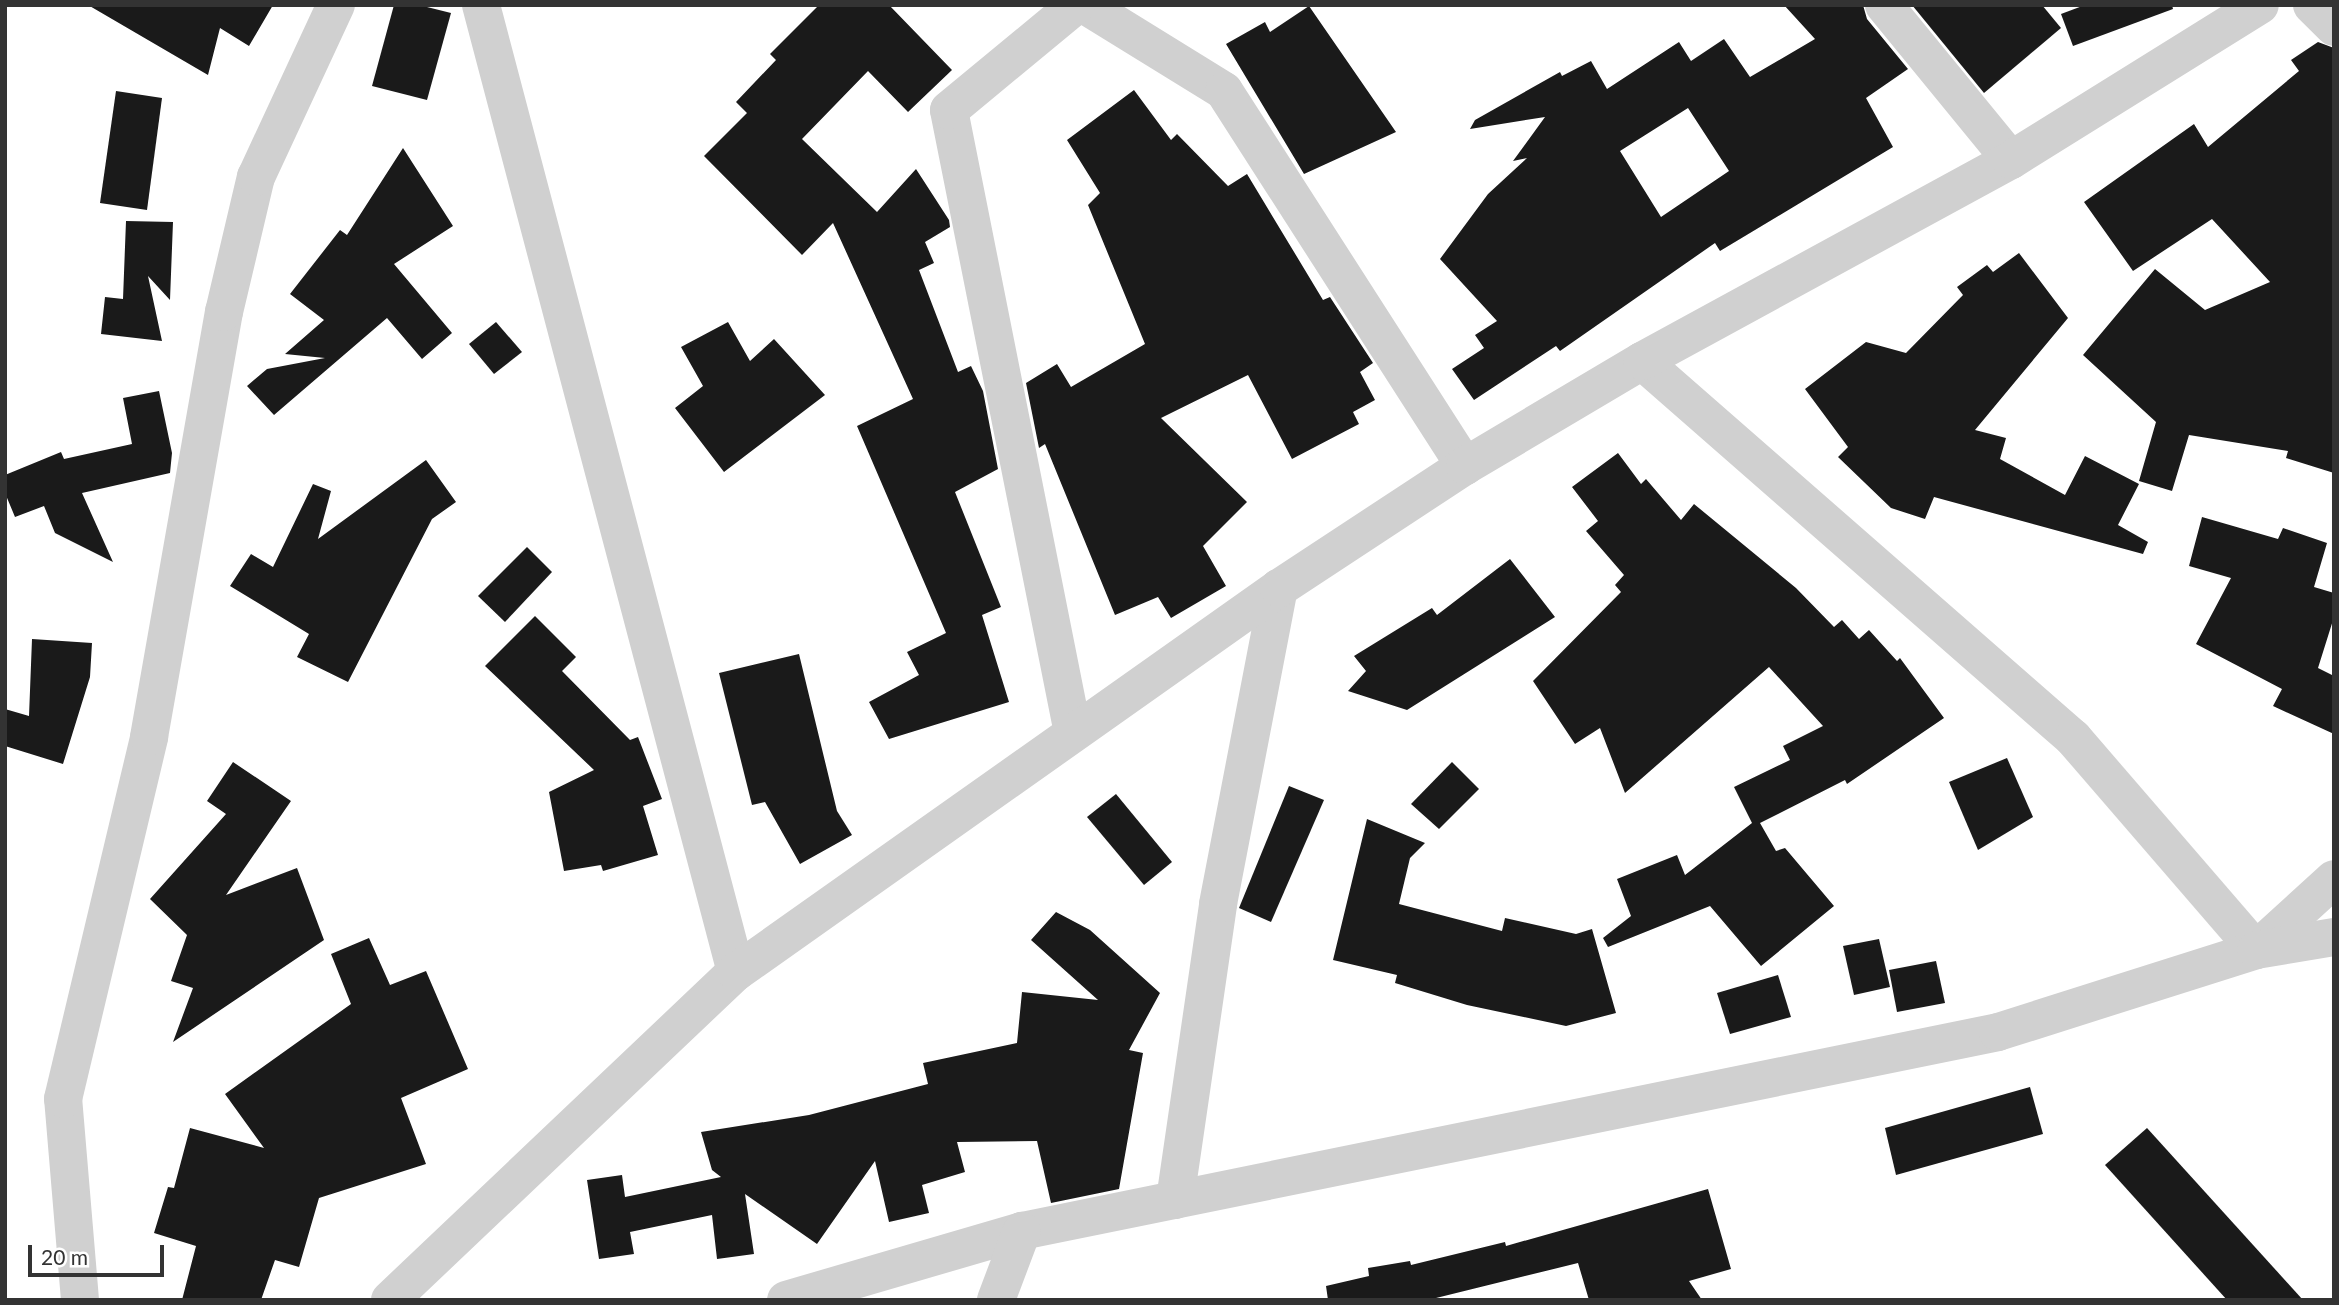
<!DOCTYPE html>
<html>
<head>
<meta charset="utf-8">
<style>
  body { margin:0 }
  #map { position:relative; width:2339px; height:1305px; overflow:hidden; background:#fff; font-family:Lato,sans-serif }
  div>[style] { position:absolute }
  .building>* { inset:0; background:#1a1a1a }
  .minor>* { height:38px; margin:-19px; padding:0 19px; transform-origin:19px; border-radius:19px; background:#d0d0d0 }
  .tertiary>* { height:38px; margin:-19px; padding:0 19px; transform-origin:19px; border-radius:19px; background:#d0d0d0 }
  span { translate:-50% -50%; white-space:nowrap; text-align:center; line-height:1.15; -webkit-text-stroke:7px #fff; paint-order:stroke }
  .frame { position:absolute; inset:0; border:7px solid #333; pointer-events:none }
  .scale { position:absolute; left:28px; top:1245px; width:136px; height:32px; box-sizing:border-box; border:4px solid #333; border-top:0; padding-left:9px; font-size:21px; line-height:24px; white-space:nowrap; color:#333; -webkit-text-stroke:5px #fff; paint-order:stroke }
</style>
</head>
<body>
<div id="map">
  <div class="building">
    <i style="clip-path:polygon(88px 5px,273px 5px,249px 46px,220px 28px,208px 75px)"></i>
    <i style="clip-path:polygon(394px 5px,419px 5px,451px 13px,427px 100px,372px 86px)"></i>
    <i style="clip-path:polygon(819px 5px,889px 5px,952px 70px,908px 112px,868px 71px,802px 139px,877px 212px,916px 169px,949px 220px,950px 227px,925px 242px,934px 263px,919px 270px,958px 372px,971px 366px,983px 391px,998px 469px,955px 492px,1001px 607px,982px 615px,1009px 702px,889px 739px,869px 702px,919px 675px,907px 652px,946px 633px,857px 426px,913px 399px,833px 223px,802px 255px,704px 156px,747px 113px,736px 102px,776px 60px,770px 54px)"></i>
    <i style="clip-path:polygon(evenodd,1784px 5px,1863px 5px,1867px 19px,1908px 69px,1866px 98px,1893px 147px,1720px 251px,1715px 243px,1560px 351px,1556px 346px,1474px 400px,1452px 369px,1484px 348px,1475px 335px,1497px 321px,1440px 259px,1488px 194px,1527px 158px,1513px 161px,1545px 117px,1470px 129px,1475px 120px,1560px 72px,1562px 76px,1591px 61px,1607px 89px,1679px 42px,1691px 61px,1724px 39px,1750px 77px,1815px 39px,1784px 5px,1688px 108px,1729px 171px,1661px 217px,1620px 151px,1688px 108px)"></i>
    <i style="clip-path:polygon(1912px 5px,2042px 5px,2061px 28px,1984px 93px)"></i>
    <i style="clip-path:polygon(2085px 5px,2172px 5px,2173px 9px,2073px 46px,2061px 14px)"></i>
    <i style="clip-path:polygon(1309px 6px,1396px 132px,1304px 174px,1226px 44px,1265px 22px,1270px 32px)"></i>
    <i style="clip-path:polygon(2318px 42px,2334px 48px,2334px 473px,2286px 458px,2288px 451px,2189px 435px,2172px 491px,2139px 481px,2156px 422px,2083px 355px,2155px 269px,2205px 310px,2270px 282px,2212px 219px,2133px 271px,2084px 202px,2194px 124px,2208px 147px,2299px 71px,2291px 60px)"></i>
    <i style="clip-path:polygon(1134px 90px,1171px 140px,1177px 134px,1228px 186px,1247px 174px,1323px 300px,1330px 297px,1373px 363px,1360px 372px,1375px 400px,1353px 412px,1359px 424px,1292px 459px,1248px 375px,1161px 418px,1247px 502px,1203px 546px,1226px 586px,1171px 618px,1158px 597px,1115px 615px,1045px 444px,1039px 448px,1026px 383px,1057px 364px,1071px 387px,1145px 344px,1088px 205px,1100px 193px,1067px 140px)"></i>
    <i style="clip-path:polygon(116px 91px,162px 98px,147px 210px,100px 203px)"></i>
    <i style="clip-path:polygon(403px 148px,453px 226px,394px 264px,452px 333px,422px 359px,387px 318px,274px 415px,247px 386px,267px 369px,325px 358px,285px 354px,324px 320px,290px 294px,340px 230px,347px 235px)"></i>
    <i style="clip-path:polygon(126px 221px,173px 222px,170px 300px,148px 276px,162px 341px,101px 334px,105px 297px,123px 299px)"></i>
    <i style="clip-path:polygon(2019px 253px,2068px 318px,1975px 430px,2006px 438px,2000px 459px,2065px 495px,2085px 456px,2139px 484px,2118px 525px,2148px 542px,2143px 554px,1934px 497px,1925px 519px,1891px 508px,1838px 457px,1848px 447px,1805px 389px,1866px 342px,1906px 353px,1963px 295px,1957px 287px,1987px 265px,1993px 272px)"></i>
    <i style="clip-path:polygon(496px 322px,522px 352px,494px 374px,469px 344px)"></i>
    <i style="clip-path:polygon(728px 322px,750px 361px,774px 339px,825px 395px,724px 472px,675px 408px,703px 386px,681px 347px)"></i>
    <i style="clip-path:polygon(159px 391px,172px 453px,170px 473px,82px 493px,113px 562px,55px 533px,44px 506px,15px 517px,5px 493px,5px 475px,61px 452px,64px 459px,132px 444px,123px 398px)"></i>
    <i style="clip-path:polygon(1618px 453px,1641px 484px,1646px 479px,1681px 520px,1694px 504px,1796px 588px,1834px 627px,1842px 620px,1859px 639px,1869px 630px,1897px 661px,1900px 658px,1944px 718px,1847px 784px,1845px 780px,1760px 823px,1776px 851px,1785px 848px,1834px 906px,1761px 966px,1710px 906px,1608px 947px,1603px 938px,1631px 916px,1617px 879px,1677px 855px,1685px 875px,1752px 823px,1734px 787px,1790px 760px,1783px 746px,1823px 726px,1769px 667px,1625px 793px,1600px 728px,1575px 744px,1533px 681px,1621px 592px,1615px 585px,1624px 575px,1586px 531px,1598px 521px,1572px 487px)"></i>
    <i style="clip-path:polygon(426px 460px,456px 502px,432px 519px,348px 682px,297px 657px,309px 634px,230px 586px,251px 554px,273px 567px,313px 484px,331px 491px,318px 539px)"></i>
    <i style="clip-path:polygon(2202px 517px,2278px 539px,2283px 528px,2327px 543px,2314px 587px,2334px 593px,2334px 617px,2318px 668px,2334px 676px,2334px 734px,2273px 706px,2282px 689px,2196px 644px,2231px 578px,2189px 566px)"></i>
    <i style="clip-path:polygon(527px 547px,552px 572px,505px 622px,478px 596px)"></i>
    <i style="clip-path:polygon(1510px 559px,1555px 617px,1407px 710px,1348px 691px,1366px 671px,1354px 656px,1432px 608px,1437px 615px)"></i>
    <i style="clip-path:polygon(535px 616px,576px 657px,562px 671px,630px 740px,638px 737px,662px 799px,643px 806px,658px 855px,603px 871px,601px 865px,564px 871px,549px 792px,594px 770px,485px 666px)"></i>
    <i style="clip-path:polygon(32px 639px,92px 643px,90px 677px,63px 764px,5px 746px,5px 709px,29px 716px)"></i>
    <i style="clip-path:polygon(799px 654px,837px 811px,852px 835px,800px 864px,765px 802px,752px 805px,719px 673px)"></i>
    <i style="clip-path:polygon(2007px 758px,2033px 817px,1978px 850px,1949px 782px)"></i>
    <i style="clip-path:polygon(233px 762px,291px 801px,226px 895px,297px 868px,324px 940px,173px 1042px,193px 988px,171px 981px,187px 935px,150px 899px,226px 814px,207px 801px)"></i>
    <i style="clip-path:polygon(1452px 762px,1479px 789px,1439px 829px,1411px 804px)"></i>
    <i style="clip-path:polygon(1289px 786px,1324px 800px,1271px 922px,1239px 908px)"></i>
    <i style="clip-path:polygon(1116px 794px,1172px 862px,1144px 885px,1087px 817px)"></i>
    <i style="clip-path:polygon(1367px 819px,1425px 843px,1410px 858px,1399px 904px,1502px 931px,1505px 918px,1576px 934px,1592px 929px,1616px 1013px,1566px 1026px,1467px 1005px,1395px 983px,1397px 975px,1333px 960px)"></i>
    <i style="clip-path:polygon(1056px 912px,1090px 930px,1160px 993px,1129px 1050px,1143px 1053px,1119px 1189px,1051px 1203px,1037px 1141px,957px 1142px,965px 1172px,922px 1185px,929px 1213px,889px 1222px,875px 1161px,817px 1244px,745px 1194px,754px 1254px,717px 1259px,712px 1215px,630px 1232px,634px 1254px,599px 1259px,587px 1180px,622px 1175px,625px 1197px,721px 1177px,712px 1170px,701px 1132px,809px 1115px,928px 1084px,923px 1063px,1017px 1043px,1022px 992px,1098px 1000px,1031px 940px)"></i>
    <i style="clip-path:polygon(369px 938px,390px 985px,426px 971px,468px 1069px,401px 1098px,426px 1164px,319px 1198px,299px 1267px,275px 1260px,261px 1300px,182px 1300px,196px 1246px,154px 1233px,168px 1187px,174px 1188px,190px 1128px,264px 1148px,225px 1094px,351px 1004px,331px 954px)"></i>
    <i style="clip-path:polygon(1879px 939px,1890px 987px,1854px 995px,1843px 946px)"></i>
    <i style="clip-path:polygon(1936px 961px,1945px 1003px,1897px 1012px,1889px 970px)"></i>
    <i style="clip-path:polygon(1778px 975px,1791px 1017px,1730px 1034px,1717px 993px)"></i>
    <i style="clip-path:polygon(2030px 1087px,2043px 1134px,1896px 1175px,1885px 1128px)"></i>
    <i style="clip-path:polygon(2147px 1128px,2303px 1300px,2227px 1300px,2105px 1165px)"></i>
    <i style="clip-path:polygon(1708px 1189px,1731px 1269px,1689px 1281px,1702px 1300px,1589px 1300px,1578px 1263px,1428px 1300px,1328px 1300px,1326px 1286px,1369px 1276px,1368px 1268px,1410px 1261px,1411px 1265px,1505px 1242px,1506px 1246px)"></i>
  </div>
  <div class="minor">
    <i style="left:481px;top:5px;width:1000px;rotate:75.23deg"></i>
    <i style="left:1085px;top:5px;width:163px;rotate:31.7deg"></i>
    <i style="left:1224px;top:91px;width:446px;rotate:57.3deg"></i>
    <i style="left:1884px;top:5px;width:200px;rotate:50.7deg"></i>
    <i style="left:2312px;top:5px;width:31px;rotate:45deg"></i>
    <i style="left:1642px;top:361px;width:573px;rotate:41.18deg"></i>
    <i style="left:2073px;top:738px;width:280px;rotate:49.2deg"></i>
    <i style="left:2256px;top:950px;width:105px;rotate:-42.3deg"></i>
    <i style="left:1073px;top:733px;width:635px;rotate:-101.26deg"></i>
    <i style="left:949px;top:110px;width:165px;rotate:-39.6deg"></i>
    <i style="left:1175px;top:1200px;width:299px;rotate:-81.7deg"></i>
    <i style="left:1218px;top:904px;width:322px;rotate:-79.1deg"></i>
    <i style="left:80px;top:1300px;width:202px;rotate:-94.8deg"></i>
    <i style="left:63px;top:1099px;width:372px;rotate:-76.6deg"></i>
    <i style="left:149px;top:737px;width:432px;rotate:-80deg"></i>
    <i style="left:224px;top:312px;width:139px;rotate:-76.7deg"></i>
    <i style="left:256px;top:177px;width:190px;rotate:-65.1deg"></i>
    <i style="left:786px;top:1300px;width:246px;rotate:-16.3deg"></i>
    <i style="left:1022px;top:1231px;width:996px;rotate:-11.52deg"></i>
    <i style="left:1998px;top:1032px;width:271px;rotate:-17.6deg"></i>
    <i style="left:2256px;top:950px;width:79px;rotate:-9.5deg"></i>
    <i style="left:996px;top:1300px;width:74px;rotate:-69.4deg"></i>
  </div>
  <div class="tertiary">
    <i style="left:390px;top:1300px;width:477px;rotate:-43.5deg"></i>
    <i style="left:736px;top:972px;width:665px;rotate:-35.27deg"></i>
    <i style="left:1279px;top:588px;width:222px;rotate:-33.3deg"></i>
    <i style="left:1465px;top:466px;width:206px;rotate:-30.7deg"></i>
    <i style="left:1642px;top:361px;width:420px;rotate:-28.6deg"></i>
    <i style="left:2011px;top:160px;width:293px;rotate:-31.9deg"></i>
  </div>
  <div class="frame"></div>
  <div class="scale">20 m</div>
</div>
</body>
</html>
